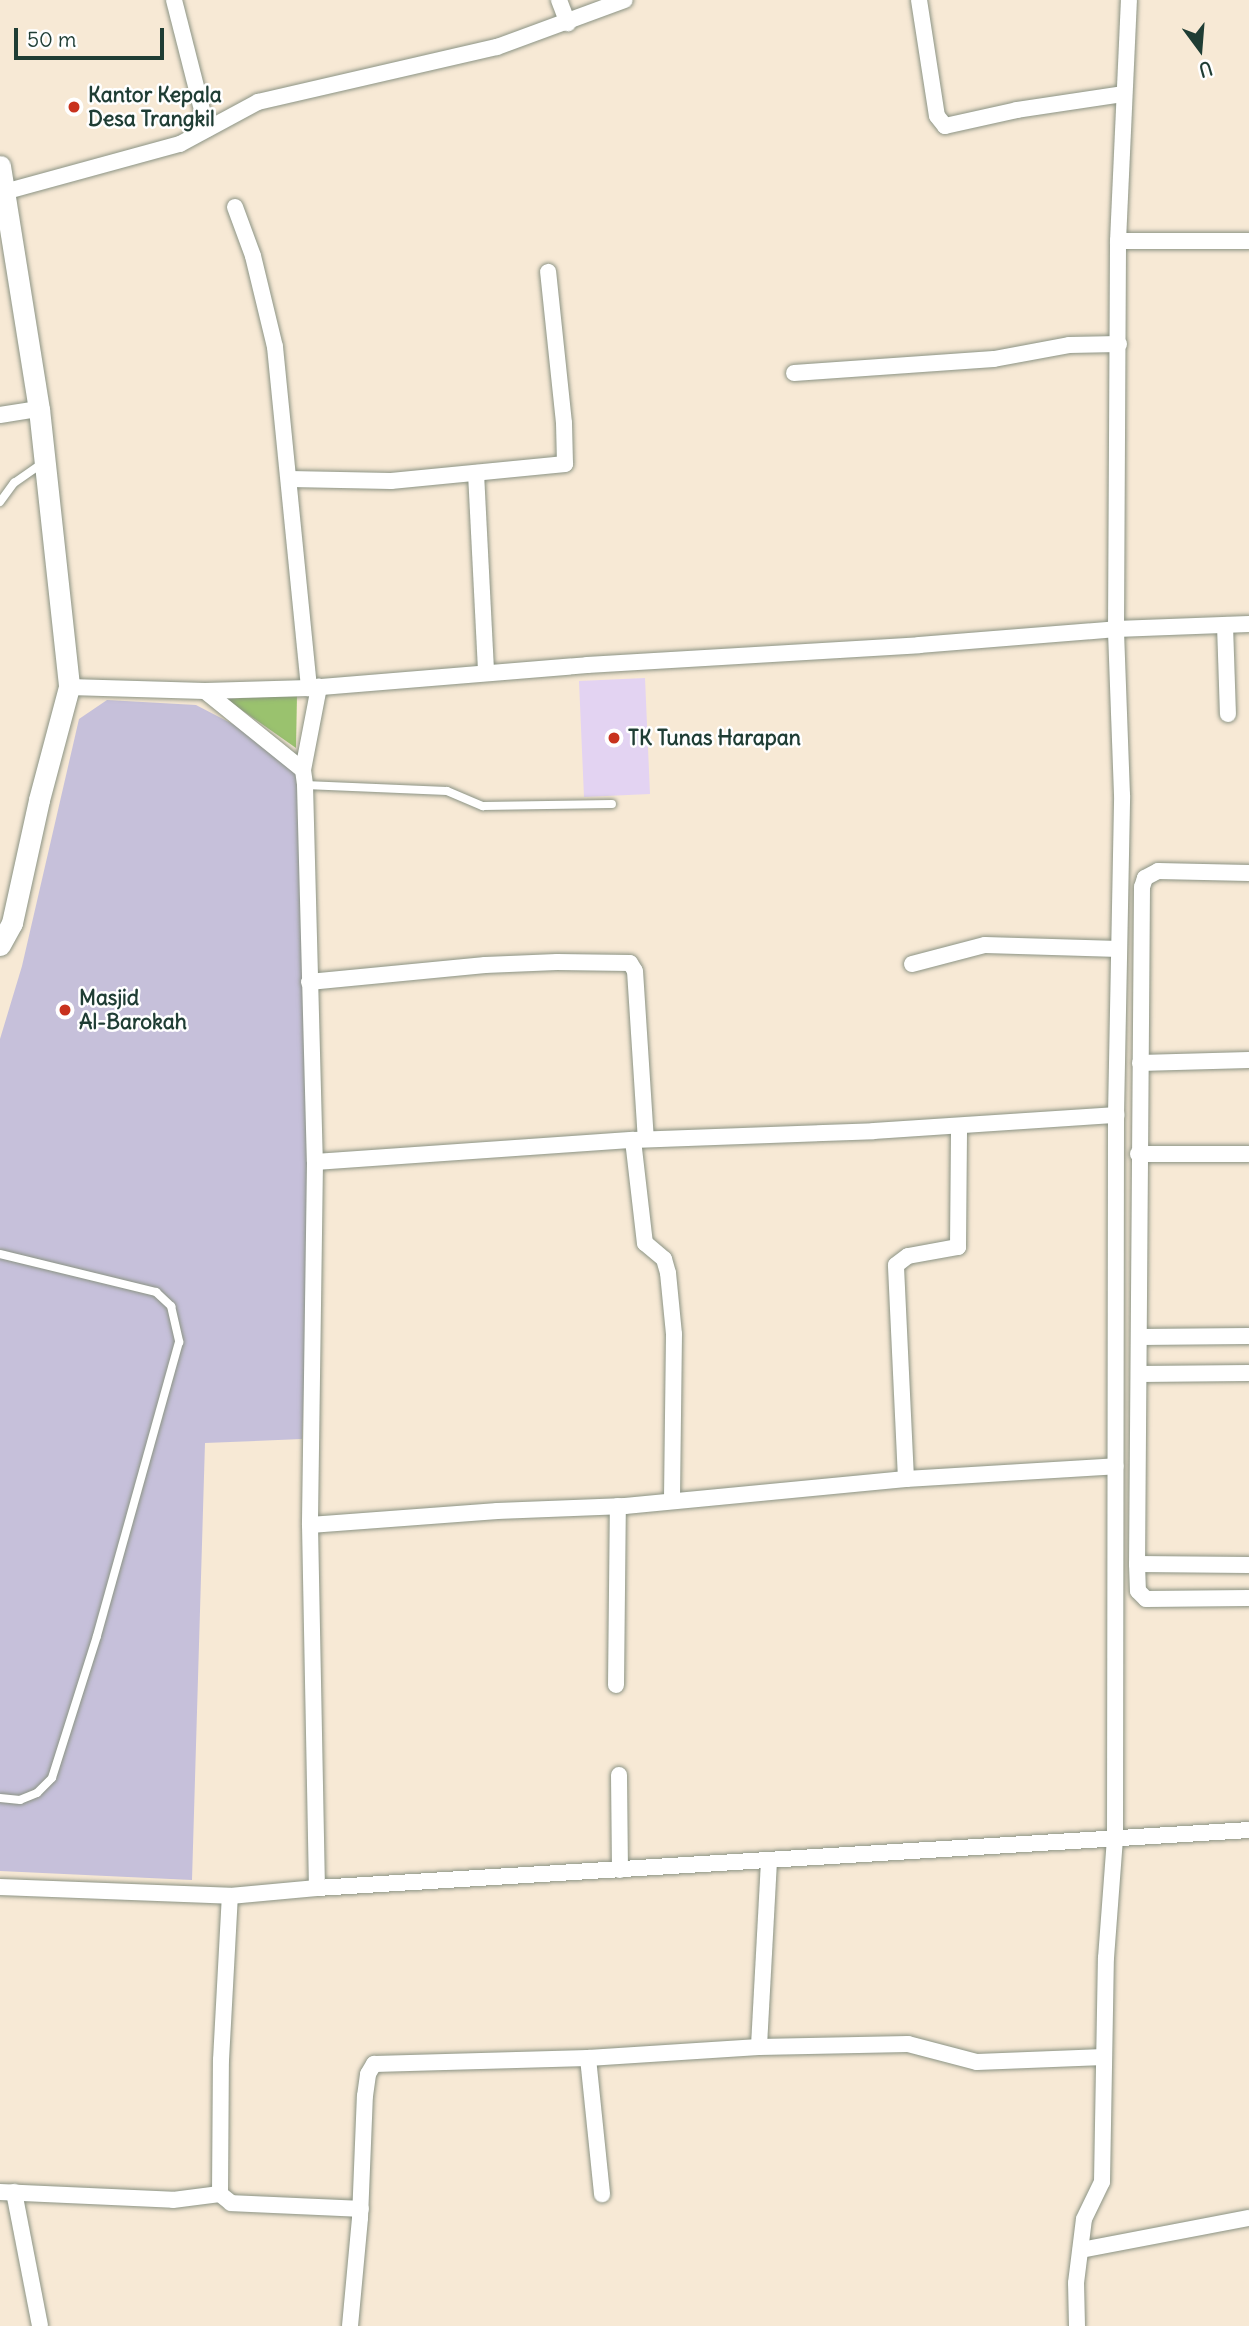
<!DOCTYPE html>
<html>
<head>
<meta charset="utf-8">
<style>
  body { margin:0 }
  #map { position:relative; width:1249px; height:2326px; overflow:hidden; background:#f7e9d5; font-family:Delius,sans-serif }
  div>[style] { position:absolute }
  .built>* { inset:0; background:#e3d3f2 }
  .industrial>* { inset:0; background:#c6c0da }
  .green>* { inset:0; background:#9ac26e }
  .roads { filter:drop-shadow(0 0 2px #8b9384) drop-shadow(0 0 2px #8b9384) }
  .service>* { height:8px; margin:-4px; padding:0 4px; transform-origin:4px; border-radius:4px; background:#fff }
  .minor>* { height:16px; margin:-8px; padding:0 8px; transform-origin:8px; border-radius:8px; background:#fff }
  .tertiary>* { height:21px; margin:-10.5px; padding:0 10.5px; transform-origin:10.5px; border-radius:10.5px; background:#fff }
  .dots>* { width:19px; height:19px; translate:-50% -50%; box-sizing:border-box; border:4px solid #fff; border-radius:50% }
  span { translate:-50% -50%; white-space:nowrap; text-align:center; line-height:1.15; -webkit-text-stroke:5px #fff; paint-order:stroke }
  .poi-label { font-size:21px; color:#1f3d34; font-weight:700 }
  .left { translate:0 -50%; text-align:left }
  .north { position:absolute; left:1165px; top:14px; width:70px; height:70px; -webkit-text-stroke:5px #fff; paint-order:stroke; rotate:164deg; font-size:19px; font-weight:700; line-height:28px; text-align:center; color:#1f3d34 }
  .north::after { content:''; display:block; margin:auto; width:24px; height:32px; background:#1f3d34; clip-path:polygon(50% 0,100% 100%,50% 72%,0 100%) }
  .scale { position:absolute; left:14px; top:28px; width:150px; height:32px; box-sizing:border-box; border:4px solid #1f3d34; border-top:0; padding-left:9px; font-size:21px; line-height:24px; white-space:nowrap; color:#1f3d34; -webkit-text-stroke:5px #fff; paint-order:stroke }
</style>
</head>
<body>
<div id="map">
  <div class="built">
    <i style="clip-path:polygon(645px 678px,650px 794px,584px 797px,579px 681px)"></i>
  </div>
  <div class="industrial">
    <i style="clip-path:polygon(107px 700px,196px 705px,248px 732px,297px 772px,313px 1162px,302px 1439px,205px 1443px,192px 1880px,0 1871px,0 1039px,22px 966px,79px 719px)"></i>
  </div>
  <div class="green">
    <i style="clip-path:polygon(297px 695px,296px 748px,226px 699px)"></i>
  </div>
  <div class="roads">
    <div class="service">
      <i style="left:0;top:502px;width:24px;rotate:-54deg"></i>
      <i style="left:14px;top:483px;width:35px;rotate:-35deg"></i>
      <i style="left:305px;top:785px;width:142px;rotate:2.4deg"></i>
      <i style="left:447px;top:791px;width:39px;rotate:23deg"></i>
      <i style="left:483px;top:806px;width:129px;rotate:-0.9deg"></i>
      <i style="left:0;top:1254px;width:161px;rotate:13.7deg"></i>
      <i style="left:156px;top:1292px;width:21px;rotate:43deg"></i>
      <i style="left:171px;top:1306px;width:37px;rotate:77deg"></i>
      <i style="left:179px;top:1342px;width:305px;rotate:105.6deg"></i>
      <i style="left:97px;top:1636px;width:149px;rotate:107.6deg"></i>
      <i style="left:52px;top:1778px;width:21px;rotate:135deg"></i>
      <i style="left:37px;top:1793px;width:18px;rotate:158deg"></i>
      <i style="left:20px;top:1800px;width:20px;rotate:-174deg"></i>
    </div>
    <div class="minor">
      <i style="left:174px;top:0;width:133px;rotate:75.7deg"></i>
      <i style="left:559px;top:0;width:25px;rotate:69deg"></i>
      <i style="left:919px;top:0;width:117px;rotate:81.2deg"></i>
      <i style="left:937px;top:116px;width:13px;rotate:51deg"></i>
      <i style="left:945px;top:126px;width:74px;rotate:-12.5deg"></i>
      <i style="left:1017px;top:110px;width:107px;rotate:-8.6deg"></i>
      <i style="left:4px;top:192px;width:182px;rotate:-15.3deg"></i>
      <i style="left:180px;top:144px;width:89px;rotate:-28.3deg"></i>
      <i style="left:258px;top:102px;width:245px;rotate:-13deg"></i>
      <i style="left:497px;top:47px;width:136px;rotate:-20.2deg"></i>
      <i style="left:235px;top:207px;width:52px;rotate:69.8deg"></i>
      <i style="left:253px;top:256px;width:94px;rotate:76.4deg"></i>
      <i style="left:275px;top:347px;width:343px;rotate:84.3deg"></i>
      <i style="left:1118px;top:241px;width:131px"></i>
      <i style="left:794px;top:373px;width:200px;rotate:-4deg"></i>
      <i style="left:994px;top:359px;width:76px;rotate:-10.6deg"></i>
      <i style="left:1069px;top:345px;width:50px;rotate:-1.1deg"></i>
      <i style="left:0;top:415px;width:39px;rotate:-9deg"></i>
      <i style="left:476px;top:473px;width:200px;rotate:87.1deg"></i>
      <i style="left:290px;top:479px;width:101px;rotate:1.1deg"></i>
      <i style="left:391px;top:481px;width:175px;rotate:-5.6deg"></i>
      <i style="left:565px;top:464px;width:41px;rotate:-91.4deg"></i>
      <i style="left:564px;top:423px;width:152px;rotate:-96deg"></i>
      <i style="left:1225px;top:625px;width:89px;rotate:88.1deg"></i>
      <i style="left:69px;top:687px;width:136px;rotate:1.7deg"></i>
      <i style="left:205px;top:691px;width:104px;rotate:-1.7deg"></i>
      <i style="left:309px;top:688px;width:279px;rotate:-4.7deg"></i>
      <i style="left:587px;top:665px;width:333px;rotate:-3.4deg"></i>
      <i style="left:919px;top:645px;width:198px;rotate:-4.6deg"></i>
      <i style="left:1116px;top:629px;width:133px;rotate:-2.2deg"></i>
      <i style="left:205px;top:691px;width:126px;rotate:38.9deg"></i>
      <i style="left:303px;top:770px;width:15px;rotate:82deg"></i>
      <i style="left:305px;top:785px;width:377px;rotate:88.5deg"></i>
      <i style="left:315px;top:1162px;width:363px;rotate:90.8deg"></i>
      <i style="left:310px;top:1525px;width:363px;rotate:88.9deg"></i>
      <i style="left:303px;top:770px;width:85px;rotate:-79.1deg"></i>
      <i style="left:1249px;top:873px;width:91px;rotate:-178.7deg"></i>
      <i style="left:1158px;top:871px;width:15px;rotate:152deg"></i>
      <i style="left:1145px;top:878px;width:9px;rotate:108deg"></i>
      <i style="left:1142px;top:887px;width:677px;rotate:90.42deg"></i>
      <i style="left:1137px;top:1564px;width:27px;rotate:88deg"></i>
      <i style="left:1138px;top:1591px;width:11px;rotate:45deg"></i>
      <i style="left:1146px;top:1599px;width:103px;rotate:-0.6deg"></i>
      <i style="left:912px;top:964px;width:75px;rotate:-14.6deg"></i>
      <i style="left:985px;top:945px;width:134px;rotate:1.7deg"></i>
      <i style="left:309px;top:982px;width:177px;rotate:-5.5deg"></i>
      <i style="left:485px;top:965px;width:72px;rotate:-2.4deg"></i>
      <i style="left:557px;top:962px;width:73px;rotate:0.8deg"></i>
      <i style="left:630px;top:963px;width:9px;rotate:58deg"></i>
      <i style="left:635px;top:971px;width:168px;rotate:86.3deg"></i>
      <i style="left:1140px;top:1063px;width:109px;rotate:-1.6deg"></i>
      <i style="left:633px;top:1140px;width:104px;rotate:83.4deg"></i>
      <i style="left:645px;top:1243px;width:25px;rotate:40deg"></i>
      <i style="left:664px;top:1259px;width:15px;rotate:74deg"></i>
      <i style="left:668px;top:1273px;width:61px;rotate:84.4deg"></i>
      <i style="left:674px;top:1334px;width:167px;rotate:90.7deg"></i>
      <i style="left:1138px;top:1154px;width:111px"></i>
      <i style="left:315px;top:1162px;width:319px;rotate:-4deg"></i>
      <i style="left:633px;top:1140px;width:241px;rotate:-2.1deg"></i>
      <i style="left:874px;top:1131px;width:243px;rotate:-3.8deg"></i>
      <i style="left:1140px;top:1337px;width:109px;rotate:-0.5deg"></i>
      <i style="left:1139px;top:1374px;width:110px;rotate:-0.5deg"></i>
      <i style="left:906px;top:1479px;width:214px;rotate:-92.7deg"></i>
      <i style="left:896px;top:1265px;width:15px;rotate:-37deg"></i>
      <i style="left:908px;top:1256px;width:51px;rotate:-10.2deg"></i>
      <i style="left:958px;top:1247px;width:121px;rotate:-89.5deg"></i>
      <i style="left:310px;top:1525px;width:188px;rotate:-4.3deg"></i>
      <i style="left:497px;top:1511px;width:128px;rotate:-2.2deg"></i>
      <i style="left:625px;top:1506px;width:282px;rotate:-5.5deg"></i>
      <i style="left:906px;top:1479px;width:210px;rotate:-3.5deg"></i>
      <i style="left:1137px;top:1564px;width:112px;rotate:0.5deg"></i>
      <i style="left:616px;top:1685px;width:179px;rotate:-89.4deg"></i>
      <i style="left:619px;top:1775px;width:95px;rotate:89.4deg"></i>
      <i style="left:769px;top:1861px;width:186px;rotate:93.1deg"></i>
      <i style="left:759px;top:2047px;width:149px;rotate:-1.2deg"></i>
      <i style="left:908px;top:2044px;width:71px;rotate:14.6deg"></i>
      <i style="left:977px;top:2062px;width:127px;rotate:-2.3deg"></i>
      <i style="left:0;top:1887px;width:230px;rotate:2.2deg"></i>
      <i style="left:230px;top:1896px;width:87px;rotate:-5.3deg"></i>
      <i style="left:317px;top:1888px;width:934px;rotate:-3.56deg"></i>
      <i style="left:588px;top:2058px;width:137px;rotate:84.1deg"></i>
      <i style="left:0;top:2192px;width:173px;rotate:2.6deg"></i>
      <i style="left:173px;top:2200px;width:47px;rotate:-7.3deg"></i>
      <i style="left:220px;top:2194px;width:134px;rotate:-89.6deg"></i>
      <i style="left:221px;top:2060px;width:164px;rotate:-86.9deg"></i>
      <i style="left:14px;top:2192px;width:136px;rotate:79deg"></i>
      <i style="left:220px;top:2194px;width:14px;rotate:39deg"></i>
      <i style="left:231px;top:2203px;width:130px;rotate:2.6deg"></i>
      <i style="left:1081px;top:2250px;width:171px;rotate:-10.8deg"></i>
      <i style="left:350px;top:2326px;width:108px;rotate:-84.7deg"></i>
      <i style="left:360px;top:2218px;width:122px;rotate:-87.7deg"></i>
      <i style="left:365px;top:2096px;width:22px;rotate:-82deg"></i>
      <i style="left:368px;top:2074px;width:12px;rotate:-59deg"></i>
      <i style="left:374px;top:2064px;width:214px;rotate:-1.6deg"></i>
      <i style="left:588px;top:2058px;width:171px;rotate:-3.7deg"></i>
      <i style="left:1077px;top:2326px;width:43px;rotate:-91.3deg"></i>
      <i style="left:1076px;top:2283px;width:64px;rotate:-82.9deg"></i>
      <i style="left:1084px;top:2219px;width:41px;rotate:-64.1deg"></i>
      <i style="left:1102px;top:2182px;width:224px;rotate:-89deg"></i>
      <i style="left:1106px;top:1958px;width:119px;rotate:-85.7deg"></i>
      <i style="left:1115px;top:1839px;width:724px;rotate:-89.92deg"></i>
      <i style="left:1116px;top:1115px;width:320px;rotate:-88.9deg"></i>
      <i style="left:1122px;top:795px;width:166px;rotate:-92.1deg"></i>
      <i style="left:1116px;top:629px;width:388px;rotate:-89.7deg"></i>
      <i style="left:1118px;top:241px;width:241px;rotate:-87.4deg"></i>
    </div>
    <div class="tertiary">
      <i style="left:0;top:166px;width:246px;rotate:80.9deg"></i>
      <i style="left:39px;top:409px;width:280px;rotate:83.8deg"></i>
      <i style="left:69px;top:687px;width:117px;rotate:104.9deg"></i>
      <i style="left:39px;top:800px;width:126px;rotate:102.4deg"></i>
      <i style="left:12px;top:923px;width:25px;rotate:119deg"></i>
    </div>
  </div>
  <div class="dots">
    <i style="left:74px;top:107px;background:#c8321e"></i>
    <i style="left:614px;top:738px;background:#c8321e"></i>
    <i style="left:65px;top:1010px;background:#c8321e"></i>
  </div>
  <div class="poi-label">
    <span class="left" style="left:88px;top:107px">Kantor Kepala<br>Desa Trangkil</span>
    <span class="left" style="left:628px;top:738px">TK Tunas Harapan</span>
    <span class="left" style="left:79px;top:1010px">Masjid<br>Al-Barokah</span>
  </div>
  <div class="north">U</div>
  <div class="scale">50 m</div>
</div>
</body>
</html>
